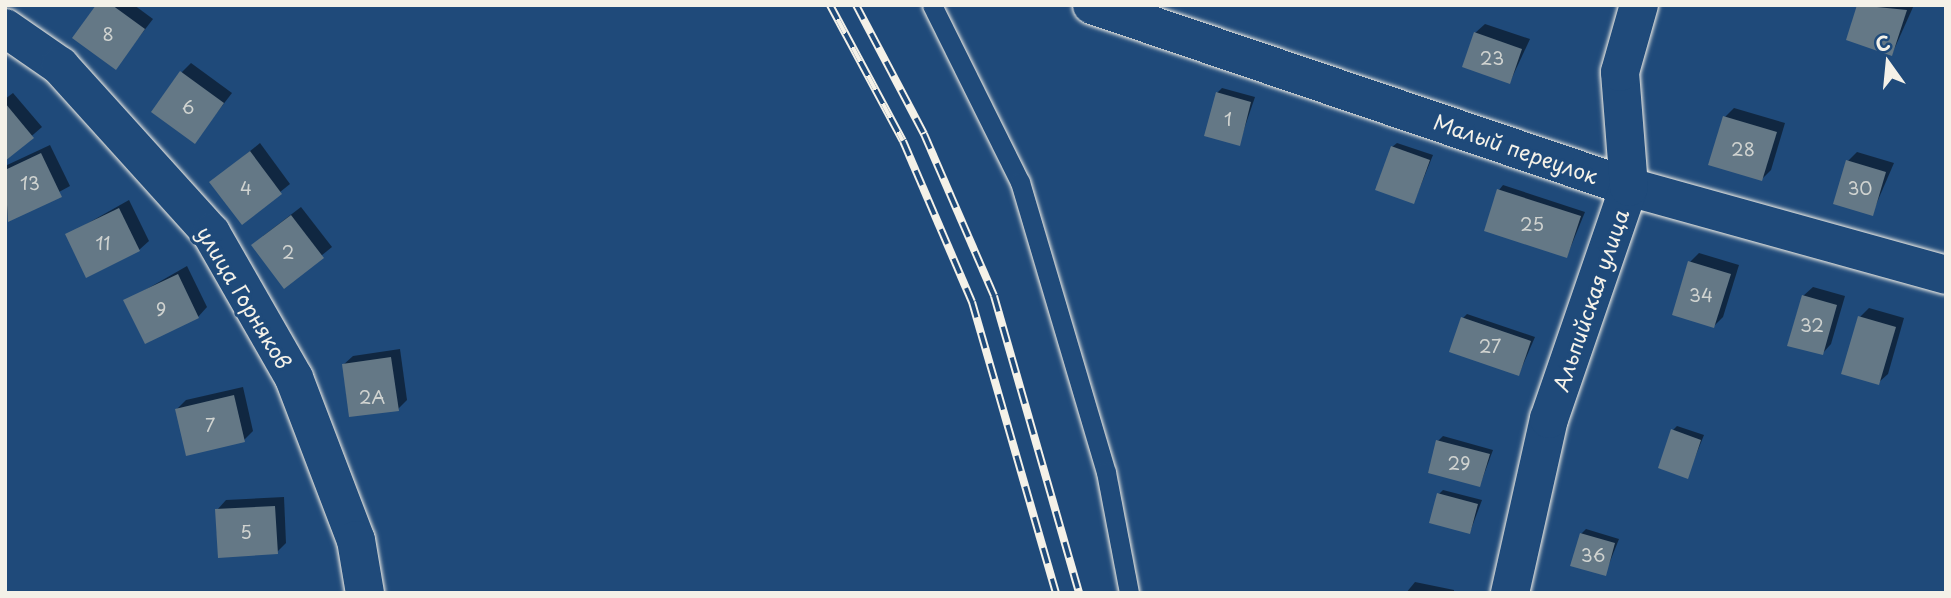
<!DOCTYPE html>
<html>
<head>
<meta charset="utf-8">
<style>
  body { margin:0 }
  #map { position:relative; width:1951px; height:598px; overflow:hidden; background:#1f4a7a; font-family:"Playpen Sans",sans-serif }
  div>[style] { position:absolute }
  .shadow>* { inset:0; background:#0007 }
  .building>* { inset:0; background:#647886 }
  .roads { filter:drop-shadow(0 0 2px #f4f1e8) drop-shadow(0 0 2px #f4f1e8) }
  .lane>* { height:19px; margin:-9.5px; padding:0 9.5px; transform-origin:9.5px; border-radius:9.5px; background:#1f4a7a }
  .street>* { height:38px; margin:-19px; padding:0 19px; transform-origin:19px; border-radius:19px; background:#1f4a7a }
  .rail>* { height:8px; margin-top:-4px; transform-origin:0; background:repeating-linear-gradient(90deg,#1f4a7a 0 16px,#f4f1e8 0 32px); box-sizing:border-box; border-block:2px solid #f4f1e8 }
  span { translate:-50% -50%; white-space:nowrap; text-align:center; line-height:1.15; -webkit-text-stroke:6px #1f4a7a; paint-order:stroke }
  .number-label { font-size:18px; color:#d0d3d0 }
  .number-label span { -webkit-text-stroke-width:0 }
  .street-label { font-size:21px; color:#f4f1e8 }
  .frame { position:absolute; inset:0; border:7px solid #f4f1e8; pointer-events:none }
  .north { position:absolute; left:1853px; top:28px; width:70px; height:70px; -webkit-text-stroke:5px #1f4a7a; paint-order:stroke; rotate:345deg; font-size:19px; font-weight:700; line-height:28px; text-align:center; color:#f4f1e8 }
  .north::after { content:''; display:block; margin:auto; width:24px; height:32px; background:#f4f1e8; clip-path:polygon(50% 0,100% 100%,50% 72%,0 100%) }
</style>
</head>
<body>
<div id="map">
  <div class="shadow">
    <i style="clip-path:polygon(98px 5px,134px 5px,153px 19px,116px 67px)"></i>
    <i style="clip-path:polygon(1859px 5px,1914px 5px,1892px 54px)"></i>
    <i style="clip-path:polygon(1485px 24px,1530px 39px,1510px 82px,1475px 33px)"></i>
    <i style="clip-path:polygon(191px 63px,232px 93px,195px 141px,182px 72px)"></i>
    <i style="clip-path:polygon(1222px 88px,1255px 97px,1239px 144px,1217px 93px)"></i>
    <i style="clip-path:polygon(13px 93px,42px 127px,5px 159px,5px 99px)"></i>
    <i style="clip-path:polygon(1734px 108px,1785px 123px,1771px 170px,1762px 179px,1725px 117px)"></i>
    <i style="clip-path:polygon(260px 143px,290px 184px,243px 222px,212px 182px)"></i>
    <i style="clip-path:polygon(1397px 143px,1433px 155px,1414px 202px,1392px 147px)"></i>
    <i style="clip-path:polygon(50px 145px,70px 186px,8px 220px,5px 166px)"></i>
    <i style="clip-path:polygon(1857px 152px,1894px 163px,1872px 214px,1848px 161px)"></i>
    <i style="clip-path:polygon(1503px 185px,1585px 212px,1567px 256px,1499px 190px)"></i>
    <i style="clip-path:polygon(129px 200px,149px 241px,139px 250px,67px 235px)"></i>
    <i style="clip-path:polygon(301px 207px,332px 247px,284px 286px,263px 236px)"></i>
    <i style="clip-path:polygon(1699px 253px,1739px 265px,1723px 317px,1714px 326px,1690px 262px)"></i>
    <i style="clip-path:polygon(187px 266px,207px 307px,198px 317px,126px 301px)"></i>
    <i style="clip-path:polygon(1813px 287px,1845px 296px,1831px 344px,1822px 354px,1803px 296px)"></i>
    <i style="clip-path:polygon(1869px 308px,1904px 318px,1888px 374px,1878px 383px,1860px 317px)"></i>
    <i style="clip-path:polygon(1467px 314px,1535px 337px,1519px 374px,1463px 318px)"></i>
    <i style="clip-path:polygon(400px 349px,407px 400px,398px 409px,343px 365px,353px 356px)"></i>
    <i style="clip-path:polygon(243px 387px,253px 431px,244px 440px,177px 409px,186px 400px)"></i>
    <i style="clip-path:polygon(1677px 426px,1704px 435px,1687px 477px,1673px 430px)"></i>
    <i style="clip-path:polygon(1443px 436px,1493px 450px,1480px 485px,1438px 441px)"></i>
    <i style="clip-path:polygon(1443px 490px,1482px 500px,1470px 532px,1439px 494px)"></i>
    <i style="clip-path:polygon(284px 497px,286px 543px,277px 552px,217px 510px,226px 500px)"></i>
    <i style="clip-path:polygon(1586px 529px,1619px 539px,1605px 574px,1581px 534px)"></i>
    <i style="clip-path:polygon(1415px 582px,1454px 590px,1454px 593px,1406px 593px)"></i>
  </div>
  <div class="building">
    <i style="clip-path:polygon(96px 5px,112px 5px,145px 29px,116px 70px,72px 38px)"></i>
    <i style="clip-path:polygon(1857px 5px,1907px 10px,1892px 56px,1846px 40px)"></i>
    <i style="clip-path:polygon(1474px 32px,1522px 49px,1510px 84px,1462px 67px)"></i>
    <i style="clip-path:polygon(180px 71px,224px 103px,195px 144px,151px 112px)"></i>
    <i style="clip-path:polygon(1216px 92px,1251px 102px,1240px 146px,1204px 136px)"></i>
    <i style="clip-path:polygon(5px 103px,34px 138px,5px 161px)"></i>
    <i style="clip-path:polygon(1723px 116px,1777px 132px,1762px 181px,1708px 165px)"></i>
    <i style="clip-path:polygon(1391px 146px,1430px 160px,1414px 204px,1375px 190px)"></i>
    <i style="clip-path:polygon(250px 151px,282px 194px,242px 225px,209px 182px)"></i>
    <i style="clip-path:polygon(41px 153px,62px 197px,8px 222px,5px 170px)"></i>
    <i style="clip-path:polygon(1846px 160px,1886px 172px,1873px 216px,1833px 204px)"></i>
    <i style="clip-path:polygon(1497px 189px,1581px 216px,1567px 258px,1484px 231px)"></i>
    <i style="clip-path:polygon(119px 208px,140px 251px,86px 278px,65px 234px)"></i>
    <i style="clip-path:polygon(291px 215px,324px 258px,284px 289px,251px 245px)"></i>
    <i style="clip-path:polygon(1688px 261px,1731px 274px,1714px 328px,1672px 315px)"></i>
    <i style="clip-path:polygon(178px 274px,199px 318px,145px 344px,123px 300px)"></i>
    <i style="clip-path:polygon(1802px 295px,1837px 305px,1823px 355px,1787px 346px)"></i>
    <i style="clip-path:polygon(1858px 316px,1896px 327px,1879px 385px,1841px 374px)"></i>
    <i style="clip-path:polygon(1461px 317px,1531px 341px,1519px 376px,1449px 352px)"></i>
    <i style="clip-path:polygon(391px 357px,399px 411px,349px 417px,342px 364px)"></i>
    <i style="clip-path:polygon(234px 395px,245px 442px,186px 456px,175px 409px)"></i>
    <i style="clip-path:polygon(1671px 429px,1701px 440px,1688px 479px,1658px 468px)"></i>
    <i style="clip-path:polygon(1436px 440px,1490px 454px,1480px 487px,1428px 473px)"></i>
    <i style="clip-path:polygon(1437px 493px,1478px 504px,1470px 534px,1429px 523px)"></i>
    <i style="clip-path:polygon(275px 506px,278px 554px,218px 558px,215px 509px)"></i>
    <i style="clip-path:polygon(1580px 533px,1615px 543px,1606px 576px,1570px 566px)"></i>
  </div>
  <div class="roads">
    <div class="lane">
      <i style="left:932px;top:5px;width:198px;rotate:63.6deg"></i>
      <i style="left:1020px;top:182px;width:302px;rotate:73.5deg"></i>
      <i style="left:1106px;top:472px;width:123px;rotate:79.2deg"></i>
    </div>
    <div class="street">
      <i style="left:1092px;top:5px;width:567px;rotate:18.72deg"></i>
      <i style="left:1629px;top:187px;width:329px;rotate:15.5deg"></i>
      <i style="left:5px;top:28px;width:67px;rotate:34.6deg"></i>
      <i style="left:60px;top:66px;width:225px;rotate:47.9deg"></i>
      <i style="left:211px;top:233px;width:167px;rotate:60.2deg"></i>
      <i style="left:294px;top:378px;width:173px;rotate:69.1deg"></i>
      <i style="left:356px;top:540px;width:54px;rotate:80.4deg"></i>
      <i style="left:1510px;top:593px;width:178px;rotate:-77.4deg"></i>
      <i style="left:1549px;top:419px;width:245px;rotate:-71deg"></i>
      <i style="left:1629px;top:187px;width:115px;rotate:-94.5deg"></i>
      <i style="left:1620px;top:72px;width:70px;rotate:-74.2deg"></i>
    </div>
  </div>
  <div class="rail">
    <i style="left:830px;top:5px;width:154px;rotate:61.8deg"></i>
    <i style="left:903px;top:141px;width:175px;rotate:66.8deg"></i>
    <i style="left:972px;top:302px;width:303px;rotate:73.9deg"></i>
    <i style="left:856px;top:5px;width:146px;rotate:62.2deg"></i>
    <i style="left:924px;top:134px;width:176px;rotate:66.6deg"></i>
    <i style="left:994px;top:296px;width:309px;rotate:74deg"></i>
  </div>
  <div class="number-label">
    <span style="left:108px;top:34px">8</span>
    <span style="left:1492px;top:58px">23</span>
    <span style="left:188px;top:107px">6</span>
    <span style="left:1228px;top:119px">1</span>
    <span style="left:1743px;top:149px">28</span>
    <span style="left:30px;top:183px">13</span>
    <span style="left:246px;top:188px">4</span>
    <span style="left:1860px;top:188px">30</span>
    <span style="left:1532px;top:224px">25</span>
    <span style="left:103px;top:243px">11</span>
    <span style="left:288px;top:252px">2</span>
    <span style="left:1701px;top:295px">34</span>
    <span style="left:161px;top:309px">9</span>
    <span style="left:1812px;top:325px">32</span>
    <span style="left:1490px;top:346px">27</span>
    <span style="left:372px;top:397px">2А</span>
    <span style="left:210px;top:425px">7</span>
    <span style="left:1459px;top:463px">29</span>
    <span style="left:246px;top:532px">5</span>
    <span style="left:1593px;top:555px">36</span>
  </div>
  <div class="street-label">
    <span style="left:1516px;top:148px;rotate:19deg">Малый переулок</span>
    <span style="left:245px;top:297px;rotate:59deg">улица Горняков</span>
    <span style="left:1590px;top:300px;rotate:-71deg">Альпийская улица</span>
  </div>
  <div class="frame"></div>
  <div class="north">С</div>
</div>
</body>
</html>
